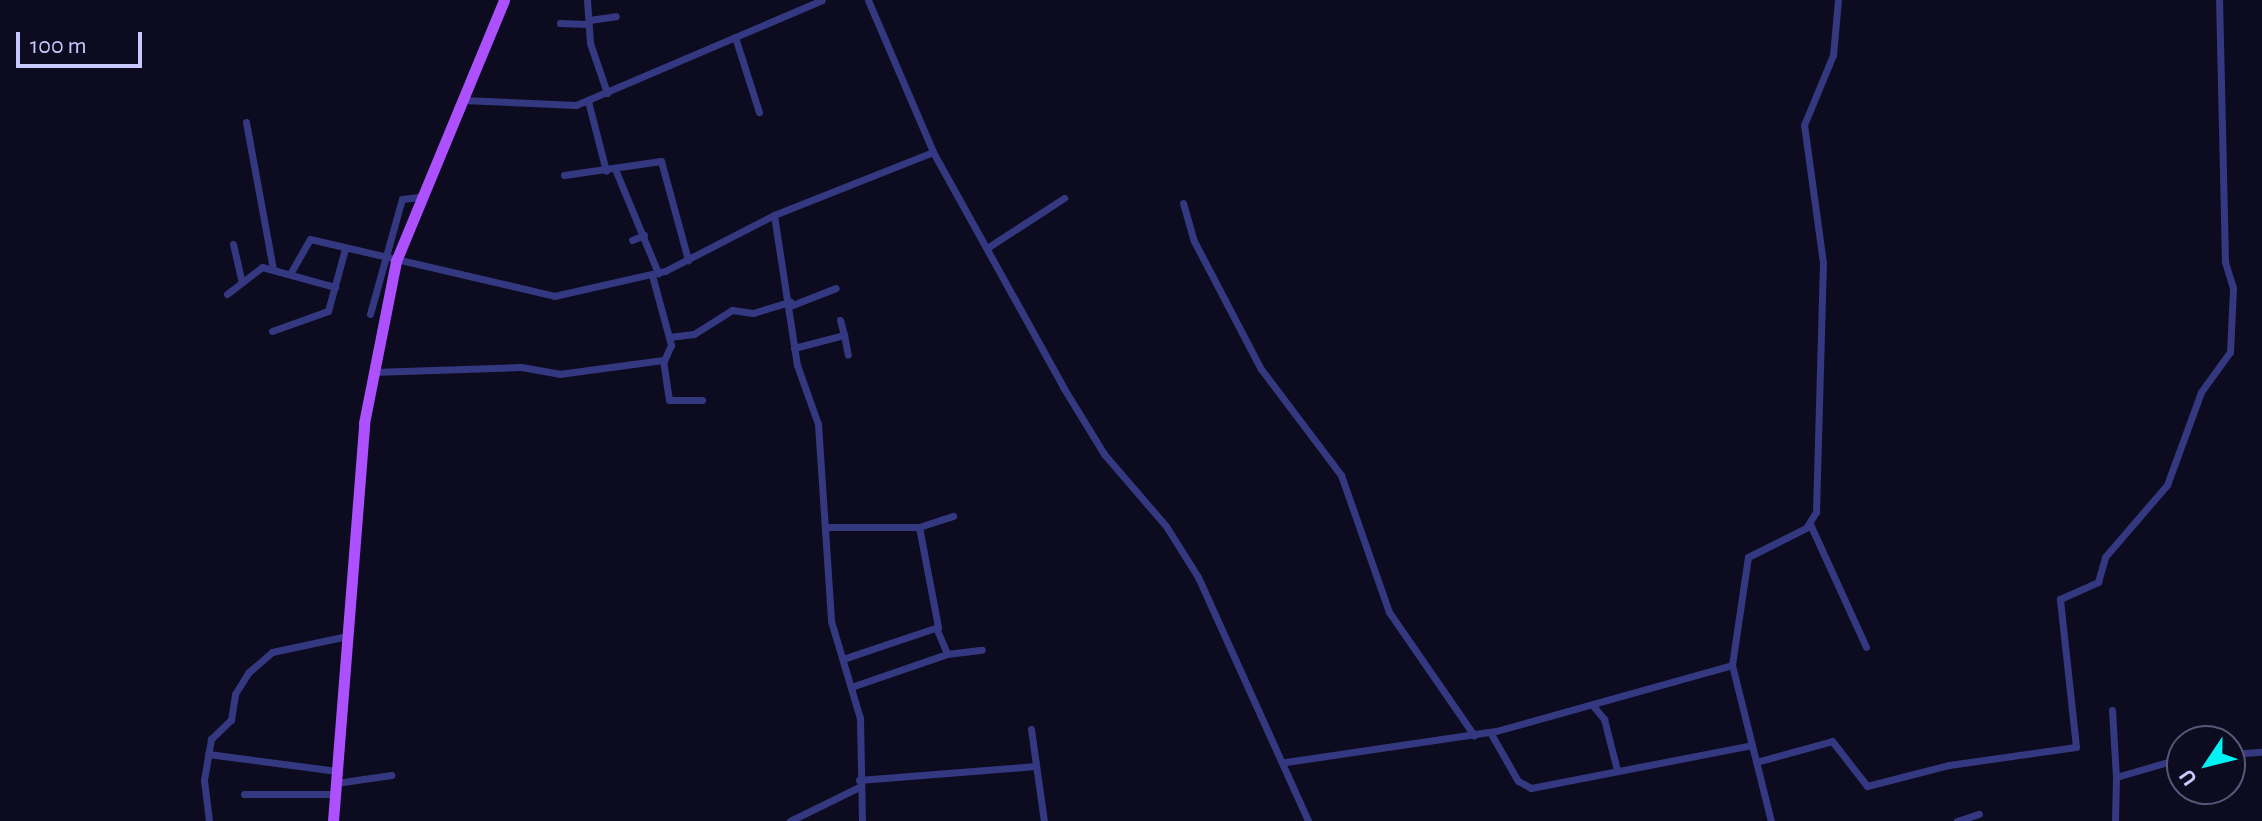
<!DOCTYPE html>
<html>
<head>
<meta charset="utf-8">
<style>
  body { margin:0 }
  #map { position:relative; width:2262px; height:821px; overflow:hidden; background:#0d0b1f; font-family:"Alegreya Sans",sans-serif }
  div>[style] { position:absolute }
  .minor>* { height:7px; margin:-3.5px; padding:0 3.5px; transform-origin:3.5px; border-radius:3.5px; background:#343880 }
  .primary>* { height:11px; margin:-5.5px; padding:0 5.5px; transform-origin:5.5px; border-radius:5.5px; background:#ad50ff }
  span { translate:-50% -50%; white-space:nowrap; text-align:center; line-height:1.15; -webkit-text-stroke:6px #0d0b1f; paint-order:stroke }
  .north { position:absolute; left:2166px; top:725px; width:80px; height:80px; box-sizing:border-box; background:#0d0b1f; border:2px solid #595779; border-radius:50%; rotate:235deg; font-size:22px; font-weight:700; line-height:32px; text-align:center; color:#cac9ff }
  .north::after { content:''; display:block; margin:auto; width:28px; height:36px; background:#00f2f4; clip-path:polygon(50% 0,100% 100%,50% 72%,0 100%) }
  .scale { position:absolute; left:16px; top:32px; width:126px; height:36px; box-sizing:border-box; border:4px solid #cac9ff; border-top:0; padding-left:10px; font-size:24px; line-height:28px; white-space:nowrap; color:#cac9ff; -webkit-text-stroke:6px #0d0b1f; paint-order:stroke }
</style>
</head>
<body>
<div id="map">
  <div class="minor">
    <i style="left:587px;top:0;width:43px;rotate:86deg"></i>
    <i style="left:590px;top:43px;width:53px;rotate:71.2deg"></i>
    <i style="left:868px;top:0;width:165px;rotate:66.8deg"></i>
    <i style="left:933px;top:152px;width:269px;rotate:61deg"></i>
    <i style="left:1063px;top:387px;width:79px;rotate:58.5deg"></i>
    <i style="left:1104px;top:454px;width:95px;rotate:49.3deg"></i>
    <i style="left:1166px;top:526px;width:60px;rotate:57.9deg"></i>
    <i style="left:1198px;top:577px;width:268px;rotate:65.7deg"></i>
    <i style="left:589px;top:20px;width:27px;rotate:-8deg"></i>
    <i style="left:560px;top:23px;width:27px;rotate:2deg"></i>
    <i style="left:735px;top:37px;width:79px;rotate:72.3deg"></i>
    <i style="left:463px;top:100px;width:113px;rotate:2.5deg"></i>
    <i style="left:576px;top:105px;width:267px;rotate:-23.1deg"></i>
    <i style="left:588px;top:101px;width:72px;rotate:75.6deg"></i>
    <i style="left:246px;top:122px;width:149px;rotate:79.6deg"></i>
    <i style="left:615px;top:169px;width:113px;rotate:67.5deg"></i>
    <i style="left:564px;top:175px;width:98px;rotate:-8.2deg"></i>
    <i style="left:661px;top:161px;width:103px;rotate:74.7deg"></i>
    <i style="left:1183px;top:203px;width:40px;rotate:74deg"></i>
    <i style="left:1194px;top:241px;width:144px;rotate:62.4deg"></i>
    <i style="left:1261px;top:369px;width:133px;rotate:53deg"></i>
    <i style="left:1341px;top:475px;width:145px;rotate:70.7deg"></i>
    <i style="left:1389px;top:612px;width:150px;rotate:55.4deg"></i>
    <i style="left:774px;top:215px;width:171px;rotate:-21.6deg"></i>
    <i style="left:632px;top:240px;width:13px;rotate:-23deg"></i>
    <i style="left:233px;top:244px;width:39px;rotate:77deg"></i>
    <i style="left:987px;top:248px;width:92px;rotate:-33deg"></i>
    <i style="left:290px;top:274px;width:40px;rotate:-60.3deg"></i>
    <i style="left:310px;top:239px;width:251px;rotate:13.1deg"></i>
    <i style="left:554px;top:296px;width:114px;rotate:-12.7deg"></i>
    <i style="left:665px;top:271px;width:123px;rotate:-27.2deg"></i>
    <i style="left:774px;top:215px;width:152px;rotate:81.3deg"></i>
    <i style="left:797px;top:365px;width:63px;rotate:70.4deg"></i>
    <i style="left:818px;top:424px;width:197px;rotate:86.2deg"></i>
    <i style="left:831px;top:621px;width:101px;rotate:73.4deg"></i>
    <i style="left:860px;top:718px;width:103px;rotate:88.9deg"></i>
    <i style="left:652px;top:275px;width:73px;rotate:74.8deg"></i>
    <i style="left:671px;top:345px;width:17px;rotate:114deg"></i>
    <i style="left:227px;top:294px;width:44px;rotate:-37.6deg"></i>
    <i style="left:262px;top:267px;width:76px;rotate:15.3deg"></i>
    <i style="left:790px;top:306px;width:49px;rotate:-21.4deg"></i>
    <i style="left:370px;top:314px;width:119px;rotate:-74.5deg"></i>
    <i style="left:402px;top:199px;width:17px;rotate:-7deg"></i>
    <i style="left:840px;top:320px;width:16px;rotate:75deg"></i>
    <i style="left:272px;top:331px;width:59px;rotate:-19.7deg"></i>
    <i style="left:328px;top:311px;width:64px;rotate:-74.7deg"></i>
    <i style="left:669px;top:337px;width:25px;rotate:-7deg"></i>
    <i style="left:694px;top:334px;width:45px;rotate:-32.3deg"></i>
    <i style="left:732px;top:310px;width:21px;rotate:8deg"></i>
    <i style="left:753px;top:313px;width:39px;rotate:-17deg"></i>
    <i style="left:794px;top:348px;width:52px;rotate:-14.6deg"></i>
    <i style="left:844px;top:335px;width:20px;rotate:79deg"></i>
    <i style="left:373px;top:372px;width:148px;rotate:-1.9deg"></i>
    <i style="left:521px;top:367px;width:39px;rotate:10deg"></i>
    <i style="left:559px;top:374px;width:105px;rotate:-7.7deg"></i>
    <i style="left:663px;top:360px;width:40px;rotate:81.5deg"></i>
    <i style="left:669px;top:400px;width:33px"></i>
    <i style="left:1810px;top:524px;width:135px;rotate:65.5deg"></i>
    <i style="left:826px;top:527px;width:93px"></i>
    <i style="left:919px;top:527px;width:102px;rotate:79.2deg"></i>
    <i style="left:938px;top:627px;width:100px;rotate:161.4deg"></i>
    <i style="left:919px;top:527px;width:36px;rotate:-18deg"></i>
    <i style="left:937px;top:630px;width:26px;rotate:67deg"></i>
    <i style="left:947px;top:654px;width:35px;rotate:-7deg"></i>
    <i style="left:1732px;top:665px;width:161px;rotate:76deg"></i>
    <i style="left:854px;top:686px;width:98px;rotate:-19deg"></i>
    <i style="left:1594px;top:707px;width:16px;rotate:50deg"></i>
    <i style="left:1604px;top:719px;width:53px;rotate:75.7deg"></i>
    <i style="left:2112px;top:710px;width:67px;rotate:86.6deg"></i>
    <i style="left:1031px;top:729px;width:93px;rotate:82deg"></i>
    <i style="left:1490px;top:732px;width:56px;rotate:60.3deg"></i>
    <i style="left:1518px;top:781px;width:15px;rotate:28deg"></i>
    <i style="left:1531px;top:788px;width:225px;rotate:-11deg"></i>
    <i style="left:208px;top:754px;width:130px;rotate:7.5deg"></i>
    <i style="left:2230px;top:754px;width:32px;rotate:-4deg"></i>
    <i style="left:1286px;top:762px;width:212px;rotate:-8.4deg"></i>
    <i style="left:1496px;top:731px;width:245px;rotate:-15.6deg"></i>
    <i style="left:1732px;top:665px;width:109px;rotate:-81.6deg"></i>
    <i style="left:1748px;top:557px;width:65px;rotate:-26.6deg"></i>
    <i style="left:1806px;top:528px;width:19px;rotate:-58deg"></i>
    <i style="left:1816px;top:512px;width:249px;rotate:-88.4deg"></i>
    <i style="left:1823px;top:263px;width:139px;rotate:-97.8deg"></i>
    <i style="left:1804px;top:125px;width:76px;rotate:-67.5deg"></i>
    <i style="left:1833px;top:55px;width:55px;rotate:-84.8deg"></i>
    <i style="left:1756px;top:762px;width:79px;rotate:-15.4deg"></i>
    <i style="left:1832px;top:741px;width:57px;rotate:52.1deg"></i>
    <i style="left:1867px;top:786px;width:85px;rotate:-14.4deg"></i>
    <i style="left:1949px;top:765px;width:128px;rotate:-8.1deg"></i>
    <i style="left:2076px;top:747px;width:149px;rotate:-96.2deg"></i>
    <i style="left:2060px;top:599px;width:42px;rotate:-24.1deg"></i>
    <i style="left:2098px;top:582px;width:26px;rotate:-74deg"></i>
    <i style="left:2105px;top:557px;width:95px;rotate:-49.3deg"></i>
    <i style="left:2167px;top:485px;width:99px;rotate:-69.9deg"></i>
    <i style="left:2201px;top:392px;width:49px;rotate:-54.1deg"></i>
    <i style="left:2230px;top:352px;width:64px;rotate:-87.3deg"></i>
    <i style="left:2233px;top:288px;width:28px;rotate:-107deg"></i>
    <i style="left:2225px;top:261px;width:261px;rotate:-91.3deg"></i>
    <i style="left:859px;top:780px;width:177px;rotate:-4.5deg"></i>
    <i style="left:336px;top:783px;width:56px;rotate:-8.3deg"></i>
    <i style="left:244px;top:794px;width:91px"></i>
    <i style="left:209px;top:821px;width:41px;rotate:-97deg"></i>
    <i style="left:204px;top:780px;width:42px;rotate:-80.3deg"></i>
    <i style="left:211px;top:739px;width:28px;rotate:-44deg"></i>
    <i style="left:231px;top:720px;width:26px;rotate:-81deg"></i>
    <i style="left:235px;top:694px;width:26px;rotate:-58deg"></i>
    <i style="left:249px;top:672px;width:30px;rotate:-41deg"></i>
    <i style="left:272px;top:652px;width:77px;rotate:-12deg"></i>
    <i style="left:790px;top:821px;width:77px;rotate:-26.2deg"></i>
    <i style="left:1957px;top:821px;width:23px;rotate:-18deg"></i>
    <i style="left:2115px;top:821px;width:44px;rotate:-88.7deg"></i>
    <i style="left:2116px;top:777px;width:69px;rotate:-16.1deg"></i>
  </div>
  <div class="primary">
    <i style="left:333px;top:821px;width:399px;rotate:-85.5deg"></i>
    <i style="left:364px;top:423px;width:165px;rotate:-78.8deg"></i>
    <i style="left:396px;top:261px;width:282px;rotate:-67.5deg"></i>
  </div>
  <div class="north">U</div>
  <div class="scale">100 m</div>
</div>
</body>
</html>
